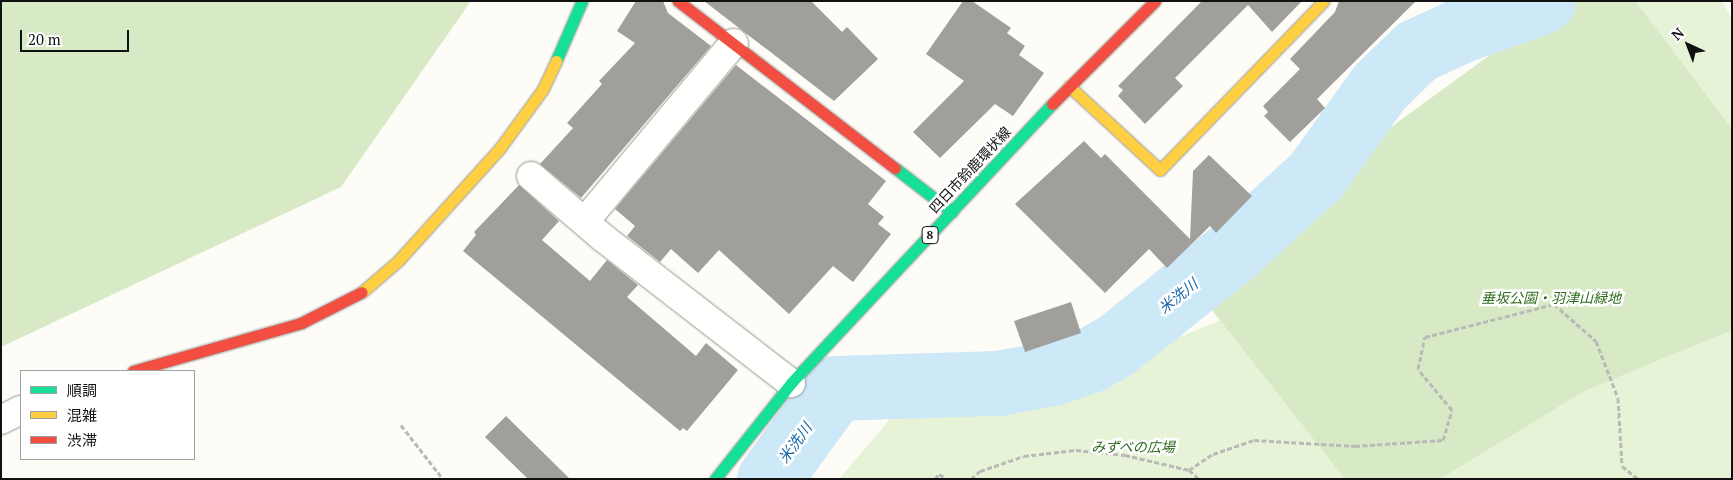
<!DOCTYPE html>
<html>
<head>
<meta charset="utf-8">
<style>
  body { margin:0 }
  #map { position:relative; width:1733px; height:480px; overflow:hidden; background:#fdfcf7; font-family:"PT Serif","Noto Sans JP",serif }
  div>[style] { position:absolute }
  .green>* { inset:0; background:#e7f3d7 }
  .forest>* { inset:0; background:#d8eac5 }
  .river>* { height:65px; margin:-32.5px; padding:0 32.5px; transform-origin:32.5px; border-radius:32.5px; background:#cde8f7 }
  .building>* { inset:0; background:#a19f9c }
  .path>* { height:3px; margin-top:-1.5px; transform-origin:0; background:repeating-linear-gradient(90deg,#b9b9b8 0 5px,transparent 0 7.5px) }
  .roads { filter:drop-shadow(0 0 1px #979795) drop-shadow(0 0 1px #979795) }
  .street>* { height:28px; margin:-14px; padding:0 14px; transform-origin:14px; border-radius:14px; background:#fffffe }
  .fast>* { height:11px; margin:-5.5px; padding:0 5.5px; transform-origin:5.5px; border-radius:5.5px; background:#16e098 }
  .slow>* { height:11px; margin:-5.5px; padding:0 5.5px; transform-origin:5.5px; border-radius:5.5px; background:#ffcf43 }
  .jam>* { height:11px; margin:-5.5px; padding:0 5.5px; transform-origin:5.5px; border-radius:5.5px; background:#f24e42 }
  span { translate:-50% -50%; white-space:nowrap; text-align:center; line-height:1.15; -webkit-text-stroke:5px #fff; paint-order:stroke }
  .shield-label span { padding:1px 4px; background:#fff; border:1px solid; border-radius:4px; -webkit-text-stroke-width:0 }
  .shield-label { font-size:12px; color:#111; font-weight:700 }
  .street-label { font-size:14px; color:#111 }
  .park-label { font-size:14px; color:#2f6b1f; font-style:italic }
  .water-label { font-size:15px; color:#1768a6; font-style:italic }
  .frame { position:absolute; inset:0; border:2px solid #111; pointer-events:none }
  .legend { position:absolute; left:20px; top:370px; width:175px; height:90px; box-sizing:border-box; background:#fff; border:1px solid #a0a0a0; margin:0; padding:6px 9px; list-style:none; font-size:15px; color:#111 }
  .legend li { display:flex; align-items:center; gap:10px; height:25px }
  .legend b { width:25px; border:1px solid #a0a0a0 }
  .north { position:absolute; left:1663px; top:20px; width:50px; height:50px; -webkit-text-stroke:4px #fff; paint-order:stroke; rotate:317deg; font-size:14px; font-weight:700; line-height:20px; text-align:center; color:#111 }
  .north::after { content:''; display:block; margin:auto; width:18px; height:22px; background:#111; clip-path:polygon(50% 0,100% 100%,50% 72%,0 100%) }
  .scale { position:absolute; left:20px; top:30px; width:109px; height:22px; box-sizing:border-box; border:2px solid #111; border-top:0; padding-left:6px; font-size:15px; line-height:18px; white-space:nowrap; color:#111; -webkit-text-stroke:4px #fff; paint-order:stroke }
</style>
</head>
<body>
<div id="map">
  <div class="green">
    <i style="clip-path:polygon(1631px 1px,1722px 1px,1732px 18px,1732px 479px,839px 479px,896px 412px,1097px 370px,1313px 283px)"></i>
  </div>
  <div class="forest">
    <i style="clip-path:polygon(1px 1px,471px 1px,341px 187px,1px 347px)"></i>
    <i style="clip-path:polygon(1564px 1px,1635px 1px,1732px 129px,1732px 330px,1584px 391px,1440px 479px,1345px 479px,1197px 291px,1398px 122px)"></i>
  </div>
  <div class="river">
    <i style="left:769px;top:479px;width:112px;rotate:-54deg"></i>
    <i style="left:835px;top:388px;width:163px;rotate:-1.8deg"></i>
    <i style="left:998px;top:383px;width:55px;rotate:-10.5deg"></i>
    <i style="left:1052px;top:373px;width:40px;rotate:-18.9deg"></i>
    <i style="left:1090px;top:360px;width:30px;rotate:-30deg"></i>
    <i style="left:1116px;top:345px;width:147px;rotate:-38.7deg"></i>
    <i style="left:1231px;top:253px;width:115px;rotate:-42.5deg"></i>
    <i style="left:1316px;top:175px;width:108px;rotate:-54.4deg"></i>
    <i style="left:1379px;top:87px;width:52px;rotate:-44.2deg"></i>
    <i style="left:1416px;top:51px;width:47px;rotate:-24.9deg"></i>
    <i style="left:1459px;top:31px;width:89px;rotate:-19.7deg"></i>
  </div>
  <div class="building">
    <i style="clip-path:polygon(636px 1px,663px 1px,668px 13px,711px 46px,581px 198px,540px 164px,573px 128px,567px 123px,602px 84px,599px 81px,635px 43px,617px 31px)"></i>
    <i style="clip-path:polygon(704px 1px,811px 1px,842px 32px,847px 27px,878px 59px,834px 101px)"></i>
    <i style="clip-path:polygon(963px 1px,972px 1px,1011px 28px,1007px 33px,1025px 46px,1019px 55px,1044px 73px,1013px 116px,995px 104px,940px 158px,913px 132px,964px 81px,926px 54px)"></i>
    <i style="clip-path:polygon(1202px 1px,1302px 1px,1272px 32px,1248px 5px,1175px 78px,1183px 86px,1145px 124px,1118px 96px,1123px 90px,1118px 86px)"></i>
    <i style="clip-path:polygon(1339px 1px,1416px 1px,1317px 99px,1325px 108px,1290px 142px,1264px 116px,1268px 112px,1263px 106px,1300px 69px,1290px 59px,1335px 12px)"></i>
    <i style="clip-path:polygon(736px 65px,886px 181px,868px 204px,884px 217px,878px 224px,891px 234px,853px 282px,833px 266px,789px 314px,719px 250px,698px 273px,671px 249px,660px 262px,627px 236px,635px 226px,615px 209px)"></i>
    <i style="clip-path:polygon(1084px 141px,1101px 158px,1105px 154px,1190px 239px,1193px 171px,1209px 155px,1252px 196px,1216px 233px,1210px 226px,1167px 268px,1149px 249px,1105px 293px,1015px 204px)"></i>
    <i style="clip-path:polygon(519px 185px,559px 221px,542px 240px,590px 281px,607px 260px,638px 285px,627px 297px,696px 356px,706px 343px,738px 370px,687px 431px,683px 428px,680px 431px,463px 251px,476px 235px,474px 232px)"></i>
    <i style="clip-path:polygon(1071px 302px,1081px 333px,1025px 352px,1014px 321px)"></i>
    <i style="clip-path:polygon(506px 416px,570px 479px,528px 479px,485px 437px)"></i>
  </div>
  <div class="path">
    <i style="left:401px;top:425px;width:68px;rotate:52.1deg"></i>
    <i style="left:1189px;top:470px;width:29px;rotate:-34deg"></i>
    <i style="left:1213px;top:454px;width:43px;rotate:-18.9deg"></i>
    <i style="left:1254px;top:440px;width:101px;rotate:3.4deg"></i>
    <i style="left:1355px;top:446px;width:88px;rotate:-3.9deg"></i>
    <i style="left:1443px;top:440px;width:31px;rotate:-73deg"></i>
    <i style="left:1452px;top:410px;width:53px;rotate:-129.7deg"></i>
    <i style="left:1418px;top:369px;width:33px;rotate:-78deg"></i>
    <i style="left:1425px;top:337px;width:133px;rotate:-14.3deg"></i>
    <i style="left:1554px;top:304px;width:56px;rotate:41.4deg"></i>
    <i style="left:1596px;top:341px;width:61px;rotate:68.9deg"></i>
    <i style="left:1618px;top:398px;width:68px;rotate:86.6deg"></i>
    <i style="left:1622px;top:466px;width:21px;rotate:39deg"></i>
    <i style="left:935px;top:479px;width:6px;rotate:-51deg"></i>
    <i style="left:939px;top:474px;width:9px;rotate:32deg"></i>
    <i style="left:971px;top:479px;width:12px;rotate:-42deg"></i>
    <i style="left:980px;top:471px;width:46px;rotate:-18.8deg"></i>
    <i style="left:1024px;top:456px;width:52px;rotate:-6.6deg"></i>
    <i style="left:1076px;top:450px;width:49px;rotate:5.8deg"></i>
    <i style="left:1125px;top:455px;width:66px;rotate:13.2deg"></i>
    <i style="left:1189px;top:470px;width:13px;rotate:42deg"></i>
  </div>
  <div class="roads">
    <div class="street">
      <i style="left:531px;top:176px;width:94px;rotate:40.7deg"></i>
      <i style="left:602px;top:237px;width:239px;rotate:37.7deg"></i>
      <i style="left:585px;top:221px;width:232px;rotate:-50.1deg"></i>
      <i style="left:1px;top:420px;width:22px;rotate:-27deg"></i>
    </div>
    <div class="fast">
      <i style="left:556px;top:61px;width:65px;rotate:-66.6deg"></i>
      <i style="left:895px;top:168px;width:72px;rotate:37.7deg"></i>
      <i style="left:715px;top:479px;width:122px;rotate:-51.6deg"></i>
      <i style="left:791px;top:383px;width:382px;rotate:-46.9deg"></i>
    </div>
    <div class="slow">
      <i style="left:1069px;top:86px;width:124px;rotate:42.7deg"></i>
      <i style="left:1160px;top:170px;width:235px;rotate:-45.9deg"></i>
      <i style="left:362px;top:292px;width:48px;rotate:-40.7deg"></i>
      <i style="left:398px;top:261px;width:152px;rotate:-47.9deg"></i>
      <i style="left:500px;top:148px;width:73px;rotate:-53.9deg"></i>
      <i style="left:543px;top:89px;width:31px;rotate:-65deg"></i>
    </div>
    <div class="jam">
      <i style="left:678px;top:1px;width:274px;rotate:37.6deg"></i>
      <i style="left:1052px;top:104px;width:146px;rotate:-45deg"></i>
      <i style="left:133px;top:371px;width:175px;rotate:-15.9deg"></i>
      <i style="left:301px;top:323px;width:68px;rotate:-26.9deg"></i>
    </div>
  </div>
  <div class="shield-label">
    <span style="left:930px;top:235px">8</span>
  </div>
  <div class="street-label">
    <span style="left:970px;top:170px;rotate:-47deg">四日市鈴鹿環状線</span>
  </div>
  <div class="park-label">
    <span style="left:1551px;top:298px">垂坂公園・羽津山緑地</span>
    <span style="left:1133px;top:447px">みずべの広場</span>
  </div>
  <div class="water-label">
    <span style="left:1178px;top:296px;rotate:-39deg">米洗川</span>
    <span style="left:795px;top:443px;rotate:-54deg">米洗川</span>
  </div>
  <div class="frame"></div>
  <ul class="legend">
  <li><b style="height:6px;background:#16e098"></b>順調</li>
  <li><b style="height:6px;background:#ffcf43"></b>混雑</li>
  <li><b style="height:6px;background:#f24e42"></b>渋滞</li>
  </ul>
  <div class="north">N</div>
  <div class="scale">20 m</div>
</div>
</body>
</html>
